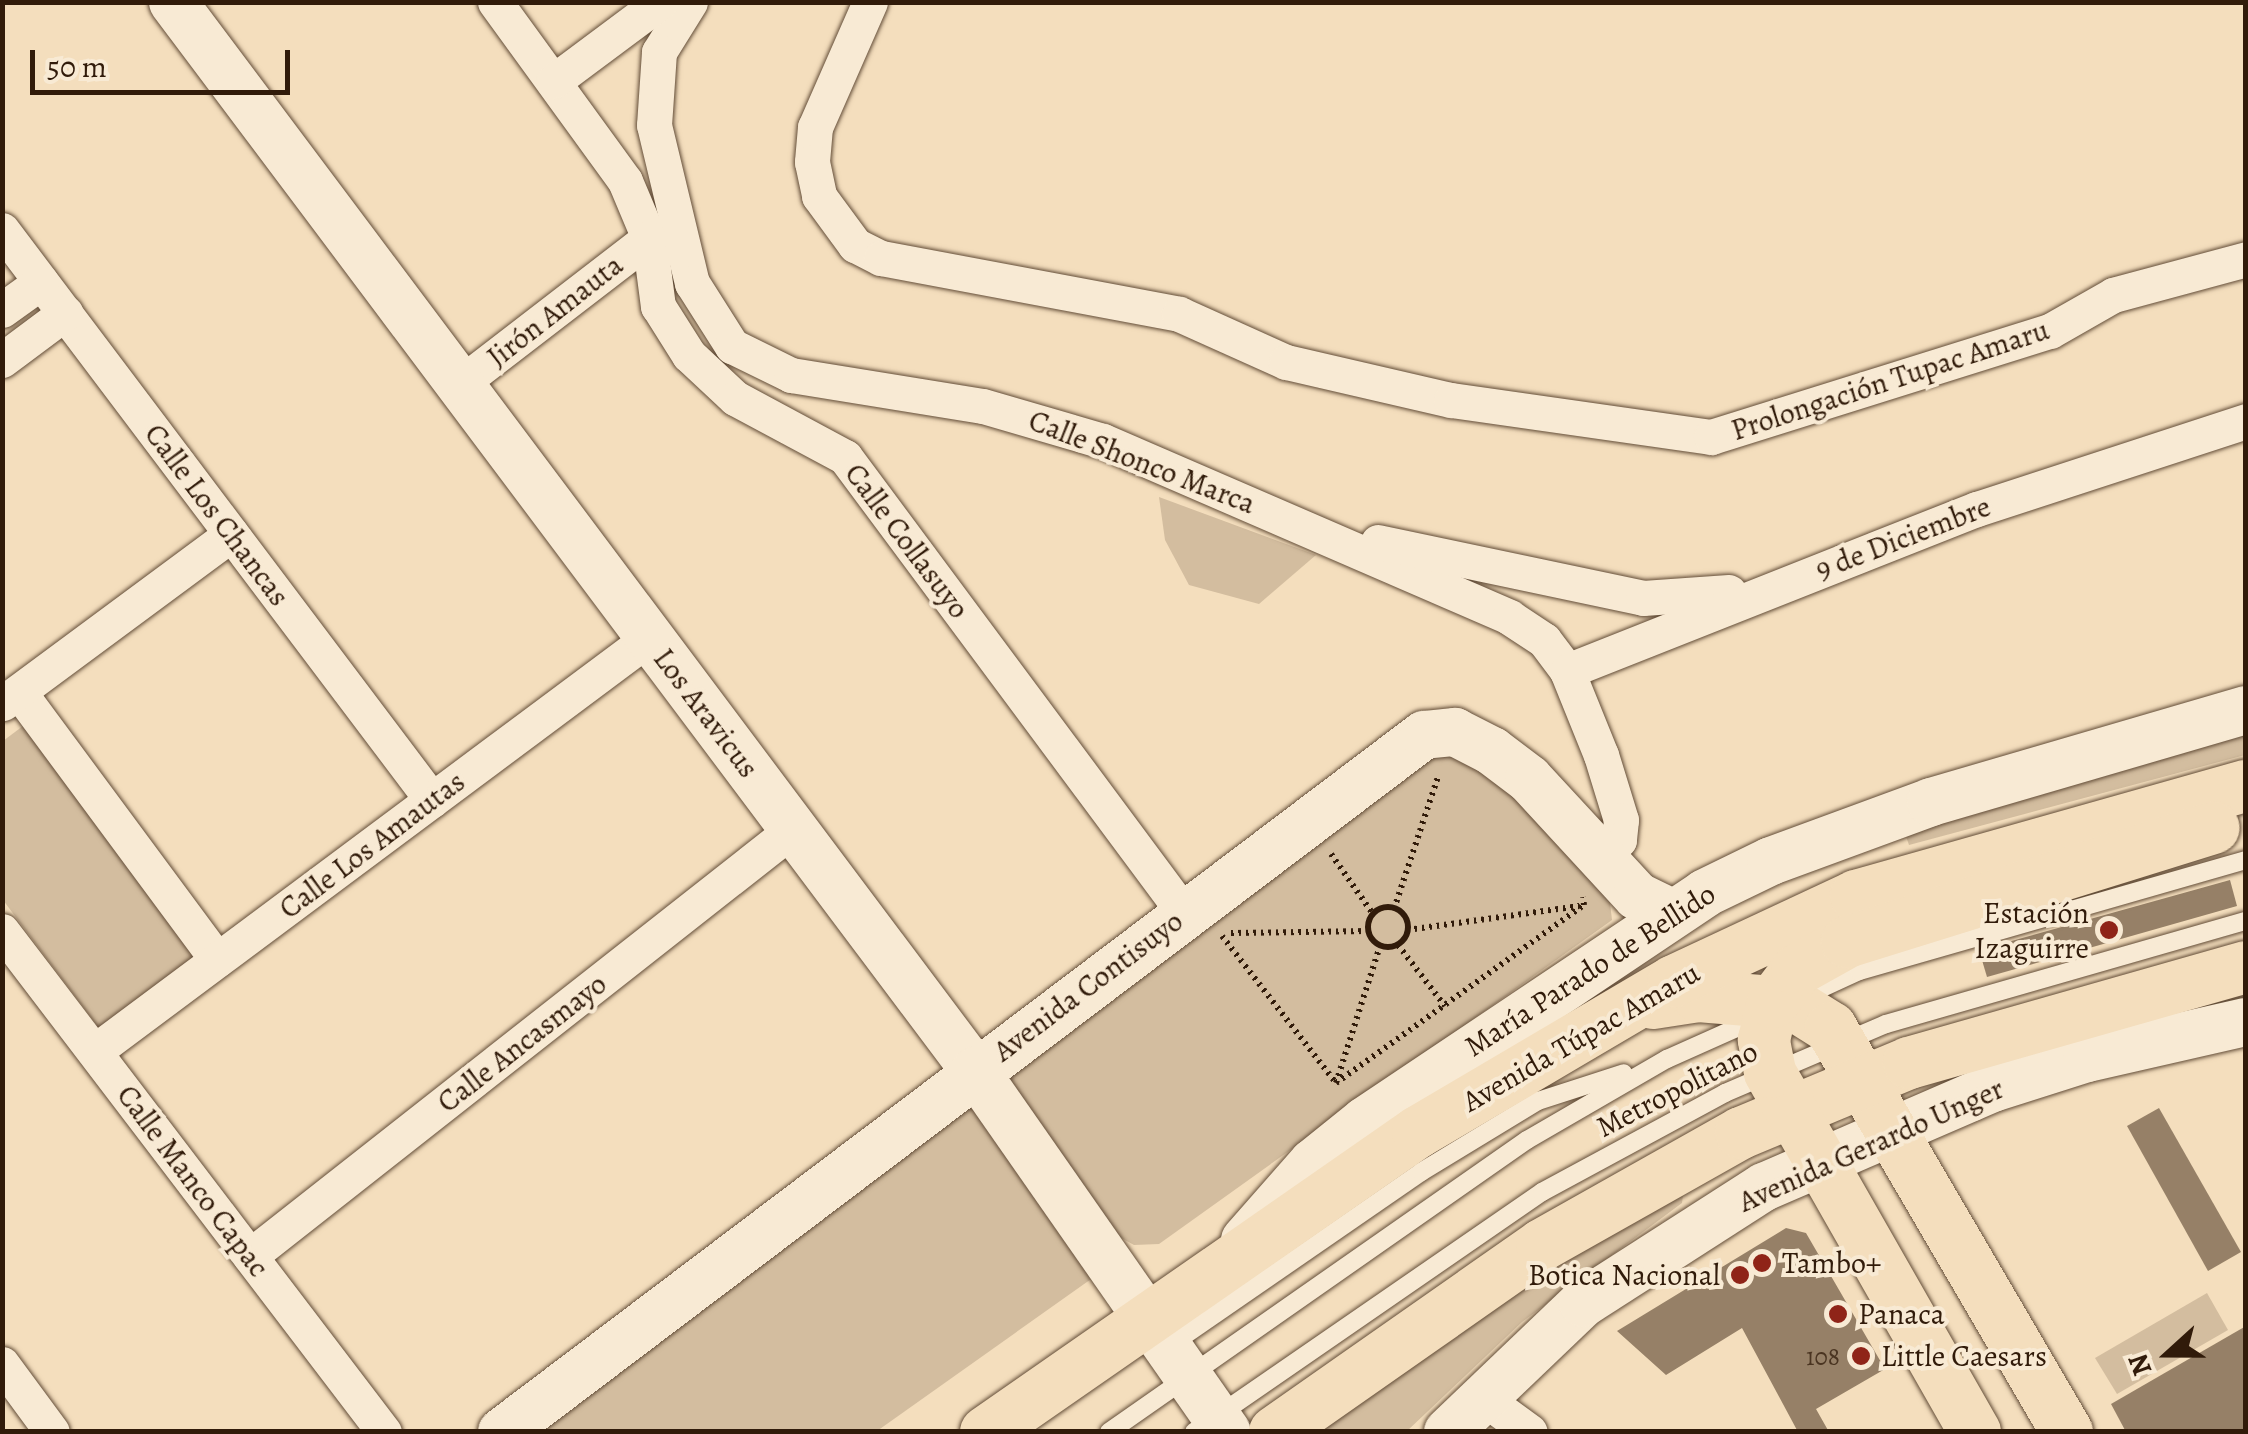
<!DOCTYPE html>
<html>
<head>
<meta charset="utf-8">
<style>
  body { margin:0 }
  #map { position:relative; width:2248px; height:1434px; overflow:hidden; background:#f4debd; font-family:Alegreya,serif }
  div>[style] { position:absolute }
  .green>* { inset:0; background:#d3bd9f }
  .building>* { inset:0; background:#968067 }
  .path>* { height:6px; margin-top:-3px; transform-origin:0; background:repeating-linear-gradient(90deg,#311b0a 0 2.5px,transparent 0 7.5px) }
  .path>.ring { margin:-3px; padding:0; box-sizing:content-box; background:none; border:6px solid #311b0a; border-radius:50% }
  .roads { filter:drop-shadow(0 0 2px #624c37) drop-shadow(0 0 2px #624c37) }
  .lane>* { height:18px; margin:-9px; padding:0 9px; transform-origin:9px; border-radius:9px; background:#f8ead4 }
  .street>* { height:35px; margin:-17.5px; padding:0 17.5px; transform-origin:17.5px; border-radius:17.5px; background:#f8ead4 }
  .secondary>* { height:48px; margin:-24px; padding:0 24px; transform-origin:24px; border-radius:24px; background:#f8ead4 }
  .primary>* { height:52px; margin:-26px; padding:0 26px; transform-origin:26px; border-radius:26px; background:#f4debd }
  .dots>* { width:28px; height:28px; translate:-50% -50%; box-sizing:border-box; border:5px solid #f8ead4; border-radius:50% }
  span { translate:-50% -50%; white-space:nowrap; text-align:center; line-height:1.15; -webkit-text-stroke:8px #f8ead4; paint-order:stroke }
  .number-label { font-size:25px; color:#4a3421 }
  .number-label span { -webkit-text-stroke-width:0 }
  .street-label { font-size:30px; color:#311b0a }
  .poi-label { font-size:30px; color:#311b0a }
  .right { translate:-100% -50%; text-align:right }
  .left { translate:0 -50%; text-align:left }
  .frame { position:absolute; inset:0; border:5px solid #311b0a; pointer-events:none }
  .north { position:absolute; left:2118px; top:1304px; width:100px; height:100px; -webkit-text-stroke:8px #f8ead4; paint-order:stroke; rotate:249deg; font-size:28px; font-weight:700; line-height:40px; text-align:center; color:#311b0a }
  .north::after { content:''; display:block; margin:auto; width:35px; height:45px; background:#311b0a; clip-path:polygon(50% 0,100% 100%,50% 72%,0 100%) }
  .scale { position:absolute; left:30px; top:50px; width:260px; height:45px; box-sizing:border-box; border:5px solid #311b0a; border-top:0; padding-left:12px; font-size:30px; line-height:35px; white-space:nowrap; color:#311b0a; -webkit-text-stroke:8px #f8ead4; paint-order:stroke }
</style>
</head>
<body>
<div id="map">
  <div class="green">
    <i style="clip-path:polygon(1159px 497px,1316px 555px,1259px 604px,1189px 585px,1165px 540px)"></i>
    <i style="clip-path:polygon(2245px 718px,2245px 755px,1909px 845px,1902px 825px)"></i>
    <i style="clip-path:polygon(27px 723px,202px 958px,102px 1032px,3px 900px,3px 741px)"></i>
    <i style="clip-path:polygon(1436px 740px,1501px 773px,1609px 894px,1612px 920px,1159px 1244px,1134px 1245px,1114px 1234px,994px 1073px)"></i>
    <i style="clip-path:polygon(970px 1098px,1094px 1277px,877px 1431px,533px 1432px)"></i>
    <i style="clip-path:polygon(1683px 1195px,1682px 1203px,1522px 1322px,1407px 1431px,1318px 1432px,1577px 1252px)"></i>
    <i style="clip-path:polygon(2207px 1293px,2228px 1330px,2117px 1394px,2095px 1358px)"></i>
  </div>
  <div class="building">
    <i style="clip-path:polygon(2230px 880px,2237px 906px,1987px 977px,1979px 950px)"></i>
    <i style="clip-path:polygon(2159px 1108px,2241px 1252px,2208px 1271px,2127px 1126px)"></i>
    <i style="clip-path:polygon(1786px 1228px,1806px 1233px,1885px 1369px,1816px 1409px,1829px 1432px,1798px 1432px,1742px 1328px,1666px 1375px,1617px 1331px)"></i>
    <i style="clip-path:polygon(2246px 1326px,2246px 1432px,2126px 1432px,2111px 1404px)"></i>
  </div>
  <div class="path">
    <i style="left:1331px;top:854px;width:73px;rotate:55deg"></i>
    <i class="ring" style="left:1368px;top:907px;width:34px;height:34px"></i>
    <i style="left:1394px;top:909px;width:139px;rotate:-71.6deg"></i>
    <i style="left:1407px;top:930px;width:174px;rotate:-7.9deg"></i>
    <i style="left:1231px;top:933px;width:137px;rotate:-0.8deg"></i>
    <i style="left:1222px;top:936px;width:187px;rotate:52.2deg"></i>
    <i style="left:1398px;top:945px;width:77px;rotate:52.4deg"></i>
    <i style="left:1336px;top:1083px;width:305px;rotate:-35.7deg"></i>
    <i style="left:1584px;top:905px;width:8px;rotate:-97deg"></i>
    <i style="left:1336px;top:1083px;width:144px;rotate:-72.2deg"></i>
  </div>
  <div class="roads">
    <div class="lane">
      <i style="left:1798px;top:999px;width:67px;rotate:-24.7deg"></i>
      <i style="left:1859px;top:971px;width:403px;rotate:-16deg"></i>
      <i style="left:1169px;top:1346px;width:306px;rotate:-34.6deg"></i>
      <i style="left:1421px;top:1172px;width:137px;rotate:-31.3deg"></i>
      <i style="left:1538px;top:1101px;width:90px;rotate:-18deg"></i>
      <i style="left:1109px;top:1432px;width:510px;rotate:-34.94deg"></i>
      <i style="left:1527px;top:1140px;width:162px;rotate:-30.1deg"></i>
      <i style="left:1667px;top:1059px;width:103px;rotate:-24.1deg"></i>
      <i style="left:1194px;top:1432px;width:423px;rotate:-34.6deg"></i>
      <i style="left:1542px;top:1192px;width:208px;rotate:-28.4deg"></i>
      <i style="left:1725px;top:1093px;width:175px;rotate:-23.2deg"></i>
      <i style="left:1886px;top:1024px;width:374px;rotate:-16deg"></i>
    </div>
    <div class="street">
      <i style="left:495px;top:2px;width:221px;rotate:54deg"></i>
      <i style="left:625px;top:181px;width:62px;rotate:67.2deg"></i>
      <i style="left:649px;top:238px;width:69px;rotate:82.5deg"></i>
      <i style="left:658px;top:306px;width:58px;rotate:57.7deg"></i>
      <i style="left:689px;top:355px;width:63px;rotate:43.1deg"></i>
      <i style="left:735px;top:398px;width:125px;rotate:28.2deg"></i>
      <i style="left:845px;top:457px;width:568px;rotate:53.37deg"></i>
      <i style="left:690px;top:2px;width:59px;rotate:121.8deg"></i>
      <i style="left:659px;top:52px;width:73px;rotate:93.9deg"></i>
      <i style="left:654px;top:125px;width:163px;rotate:76.5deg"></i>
      <i style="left:692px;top:283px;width:75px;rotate:57.6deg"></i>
      <i style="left:732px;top:346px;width:66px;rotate:26.2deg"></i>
      <i style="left:791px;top:375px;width:194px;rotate:9.2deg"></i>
      <i style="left:983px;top:406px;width:125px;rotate:16.3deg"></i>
      <i style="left:1103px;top:441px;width:443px;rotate:23.4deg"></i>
      <i style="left:1509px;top:617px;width:42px;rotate:33.3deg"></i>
      <i style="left:1544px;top:640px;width:39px;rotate:53deg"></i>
      <i style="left:1567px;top:671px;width:91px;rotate:68deg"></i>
      <i style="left:1601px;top:755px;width:68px;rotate:72.9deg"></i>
      <i style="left:1621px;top:820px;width:20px;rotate:96deg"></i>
      <i style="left:1619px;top:840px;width:23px;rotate:135deg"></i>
      <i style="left:870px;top:2px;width:137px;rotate:113.7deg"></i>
      <i style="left:815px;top:127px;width:35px;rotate:95deg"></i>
      <i style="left:812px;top:162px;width:35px;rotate:78deg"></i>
      <i style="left:819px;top:196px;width:61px;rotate:53.7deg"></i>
      <i style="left:855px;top:245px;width:29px;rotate:27deg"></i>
      <i style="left:881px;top:258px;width:303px;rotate:10.6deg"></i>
      <i style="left:1179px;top:314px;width:117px;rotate:24.2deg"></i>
      <i style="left:1286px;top:362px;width:169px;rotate:13deg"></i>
      <i style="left:1451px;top:400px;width:263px;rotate:8.1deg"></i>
      <i style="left:1711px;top:437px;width:355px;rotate:-17.4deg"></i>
      <i style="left:2050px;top:331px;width:73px;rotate:-29.7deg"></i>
      <i style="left:2113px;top:295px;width:138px;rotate:-15.1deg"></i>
      <i style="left:554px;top:81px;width:132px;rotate:-36.7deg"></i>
      <i style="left:2px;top:230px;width:714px;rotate:52.97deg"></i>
      <i style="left:2px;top:310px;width:48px;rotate:-35.7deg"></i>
      <i style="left:2px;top:360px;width:79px;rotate:-36.7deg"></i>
      <i style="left:461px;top:383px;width:237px;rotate:-37.6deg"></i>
      <i style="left:1378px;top:542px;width:271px;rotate:11.9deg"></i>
      <i style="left:1643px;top:598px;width:86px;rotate:-4deg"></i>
      <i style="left:1567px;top:671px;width:441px;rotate:-21.6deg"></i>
      <i style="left:1977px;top:509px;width:283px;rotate:-18.1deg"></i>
      <i style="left:19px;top:692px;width:333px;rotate:53.5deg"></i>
      <i style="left:3px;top:703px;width:284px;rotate:-36.5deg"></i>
      <i style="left:2px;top:931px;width:630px;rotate:52.68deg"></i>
      <i style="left:95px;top:1051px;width:691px;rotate:-36.7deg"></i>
      <i style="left:250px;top:1256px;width:691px;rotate:-38.18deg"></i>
      <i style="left:2px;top:1364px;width:84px;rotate:53.7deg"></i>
      <i style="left:1482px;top:1397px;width:59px;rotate:36.1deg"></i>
    </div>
    <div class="secondary">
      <i style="left:173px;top:2px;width:1336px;rotate:53.12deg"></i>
      <i style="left:975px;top:1071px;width:440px;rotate:55.1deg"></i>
      <i style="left:1245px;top:1240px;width:103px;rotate:-48.6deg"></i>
      <i style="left:1313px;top:1163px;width:67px;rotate:-38.9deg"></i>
      <i style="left:1365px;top:1121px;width:409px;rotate:-33.8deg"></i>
      <i style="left:1705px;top:893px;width:73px;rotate:-25.9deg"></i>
      <i style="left:1771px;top:861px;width:171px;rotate:-20.2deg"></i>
      <i style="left:1931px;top:802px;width:328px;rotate:-16.3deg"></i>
      <i style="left:502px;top:1432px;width:1156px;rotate:-37.09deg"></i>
      <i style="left:1424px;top:735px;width:31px;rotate:-6deg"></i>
      <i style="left:1455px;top:732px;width:42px;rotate:27.2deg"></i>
      <i style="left:1492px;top:751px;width:46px;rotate:37.1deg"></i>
      <i style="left:1529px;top:779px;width:159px;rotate:47.3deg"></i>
      <i style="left:1637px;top:896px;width:37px;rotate:26deg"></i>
      <i style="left:1448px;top:1432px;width:187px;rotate:-43.7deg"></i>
      <i style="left:1583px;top:1303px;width:215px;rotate:-32.7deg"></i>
      <i style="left:1764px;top:1187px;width:249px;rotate:-23.4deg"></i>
      <i style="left:1993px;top:1088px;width:99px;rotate:-17.7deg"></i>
      <i style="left:2087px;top:1058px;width:163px;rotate:-12.8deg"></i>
    </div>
    <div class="primary">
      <i style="left:1653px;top:1003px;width:46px;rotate:-8.8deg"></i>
      <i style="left:1698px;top:996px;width:75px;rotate:4.6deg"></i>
      <i style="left:1773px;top:1002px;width:27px;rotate:13deg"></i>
      <i style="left:1799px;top:1008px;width:38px;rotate:32deg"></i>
      <i style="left:1831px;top:1028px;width:468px;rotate:59.7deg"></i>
      <i style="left:986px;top:1432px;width:526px;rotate:-34.78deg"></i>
      <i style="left:1418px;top:1132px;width:297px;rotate:-30.5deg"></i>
      <i style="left:1674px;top:981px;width:201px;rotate:-25deg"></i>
      <i style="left:1856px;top:896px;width:405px;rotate:-15.8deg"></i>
      <i style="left:1275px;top:1432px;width:326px;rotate:-35deg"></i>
      <i style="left:1542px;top:1245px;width:228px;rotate:-29.4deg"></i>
      <i style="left:1741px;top:1133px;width:182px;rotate:-22.6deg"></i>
      <i style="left:1909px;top:1063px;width:350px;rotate:-15.9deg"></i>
      <i style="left:1975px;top:1432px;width:414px;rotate:-119.7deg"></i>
      <i style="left:1770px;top:1072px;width:33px;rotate:-101deg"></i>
      <i style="left:1764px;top:1040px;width:39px;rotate:-77deg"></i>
      <i style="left:1773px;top:1002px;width:40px;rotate:-53deg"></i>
      <i style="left:1797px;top:970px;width:57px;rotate:-29.2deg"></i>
      <i style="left:1847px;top:942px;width:384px;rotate:-17.3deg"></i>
    </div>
  </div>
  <div class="dots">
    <i style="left:2109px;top:930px;background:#8f2418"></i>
    <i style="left:1762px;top:1263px;background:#8f2418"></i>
    <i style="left:1740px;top:1275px;background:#8f2418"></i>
    <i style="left:1838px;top:1314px;background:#8f2418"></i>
    <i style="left:1861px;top:1356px;background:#8f2418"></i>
  </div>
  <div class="number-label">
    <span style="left:1823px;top:1357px">108</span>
  </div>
  <div class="street-label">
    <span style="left:555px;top:311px;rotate:-38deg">Jirón Amauta</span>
    <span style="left:1890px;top:380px;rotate:-18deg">Prolongación Tupac Amaru</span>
    <span style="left:1142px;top:462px;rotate:21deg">Calle Shonco Marca</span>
    <span style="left:217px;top:515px;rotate:53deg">Calle Los Chancas</span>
    <span style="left:1903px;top:538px;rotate:-21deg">9 de Diciembre</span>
    <span style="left:907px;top:541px;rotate:53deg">Calle Collasuyo</span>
    <span style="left:706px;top:713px;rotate:53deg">Los Aravicus</span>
    <span style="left:372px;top:845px;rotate:-37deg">Calle Los Amautas</span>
    <span style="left:1590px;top:970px;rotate:-33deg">María Parado de Bellido</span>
    <span style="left:1088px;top:986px;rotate:-37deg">Avenida Contisuyo</span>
    <span style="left:1581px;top:1037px;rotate:-30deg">Avenida Túpac Amaru</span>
    <span style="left:522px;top:1043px;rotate:-38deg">Calle Ancasmayo</span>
    <span style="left:1677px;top:1089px;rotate:-27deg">Metropolitano</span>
    <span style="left:1871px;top:1145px;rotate:-24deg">Avenida Gerardo Unger</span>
    <span style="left:193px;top:1181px;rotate:53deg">Calle Manco Capac</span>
  </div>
  <div class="poi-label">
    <span class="right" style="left:2089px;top:930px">Estación<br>Izaguirre</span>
    <span class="left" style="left:1782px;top:1263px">Tambo+</span>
    <span class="right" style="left:1720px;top:1275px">Botica Nacional</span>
    <span class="left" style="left:1858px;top:1314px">Panaca</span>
    <span class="left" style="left:1881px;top:1356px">Little Caesars</span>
  </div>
  <div class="frame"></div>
  <div class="north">N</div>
  <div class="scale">50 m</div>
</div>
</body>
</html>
